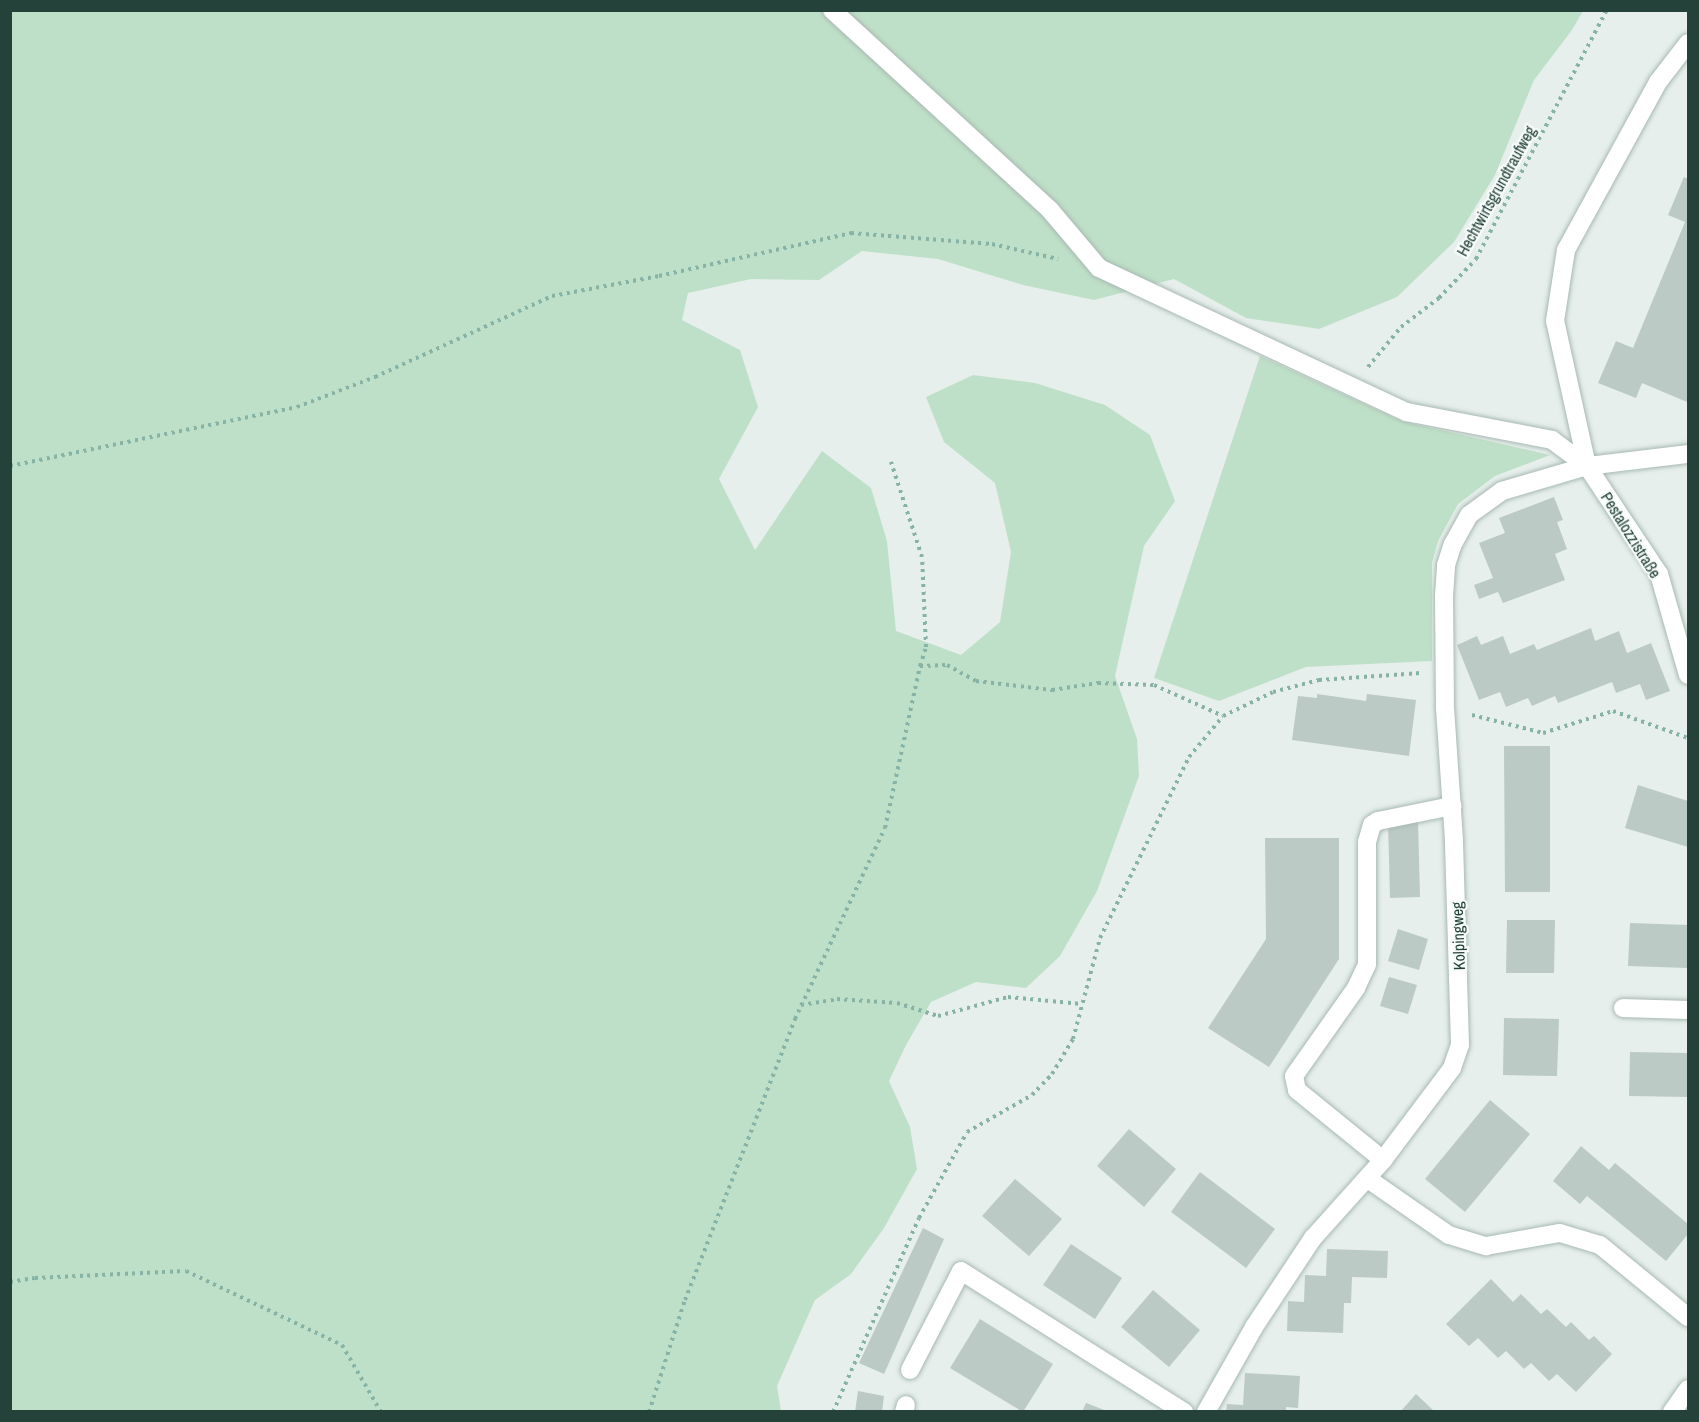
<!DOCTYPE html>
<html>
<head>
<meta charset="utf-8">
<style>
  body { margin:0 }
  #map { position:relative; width:1699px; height:1422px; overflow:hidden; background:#e6efeb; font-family:"Archivo Narrow",sans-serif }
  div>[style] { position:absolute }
  .green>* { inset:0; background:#bfe0c8 }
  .building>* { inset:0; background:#bbcac4 }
  .path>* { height:4px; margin-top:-2px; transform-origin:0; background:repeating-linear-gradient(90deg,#86b3a5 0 3px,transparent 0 7.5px) }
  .roads { filter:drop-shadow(0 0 2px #a8b8b2) drop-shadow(0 0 2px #a8b8b2) }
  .lane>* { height:18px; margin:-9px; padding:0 9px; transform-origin:9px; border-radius:9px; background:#fff }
  .street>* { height:18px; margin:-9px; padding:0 9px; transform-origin:9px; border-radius:9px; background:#fff }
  span { translate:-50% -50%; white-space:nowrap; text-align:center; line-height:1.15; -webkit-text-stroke:4.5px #f7fbf9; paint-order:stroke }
  .street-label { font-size:16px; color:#24423a }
  .frame { position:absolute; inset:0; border:12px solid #24423a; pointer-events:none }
</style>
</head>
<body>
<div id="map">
  <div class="green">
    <i style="clip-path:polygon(10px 11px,1583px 11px,1572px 30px,1534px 80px,1495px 175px,1454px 242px,1397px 297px,1319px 329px,1246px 318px,1174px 279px,1094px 300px,1023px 285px,938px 259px,862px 251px,819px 280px,751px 279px,688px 293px,682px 320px,740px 350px,758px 407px,719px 479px,755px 550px,822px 451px,871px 488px,887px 541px,896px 631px,961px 655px,1000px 622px,1011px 552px,995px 483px,944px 442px,926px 397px,973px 375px,1035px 383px,1105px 405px,1150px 435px,1175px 501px,1144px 546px,1115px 676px,1137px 739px,1139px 776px,1097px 891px,1060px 956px,1026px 988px,976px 982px,931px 1002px,906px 1045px,889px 1081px,910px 1127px,917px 1169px,884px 1228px,851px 1274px,815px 1300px,777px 1386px,781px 1411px,11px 1411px)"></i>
    <i style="clip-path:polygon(1260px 356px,1401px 421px,1550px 455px,1495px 476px,1458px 504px,1438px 541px,1432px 563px,1432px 661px,1306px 667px,1219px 701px,1154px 678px)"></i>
  </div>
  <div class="building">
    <i style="clip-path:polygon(1684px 177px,1688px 179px,1688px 399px,1687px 402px,1642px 383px,1636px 398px,1598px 383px,1616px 341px,1633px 348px,1685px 222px,1668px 215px)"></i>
    <i style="clip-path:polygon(1554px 497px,1563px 520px,1557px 522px,1567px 549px,1555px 554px,1565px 580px,1503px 603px,1498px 592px,1479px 599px,1474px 585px,1493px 578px,1479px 543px,1505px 533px,1499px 518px)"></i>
    <i style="clip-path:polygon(1591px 628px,1595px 641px,1619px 631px,1627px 653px,1651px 643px,1670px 691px,1646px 700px,1640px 684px,1616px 693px,1612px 682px,1558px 703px,1555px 696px,1532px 706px,1528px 698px,1506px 707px,1500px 692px,1479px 700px,1457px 645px,1477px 636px,1481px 645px,1503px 636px,1510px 654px,1534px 644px,1537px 650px)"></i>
    <i style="clip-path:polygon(1317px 694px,1366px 701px,1367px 694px,1416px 700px,1409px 756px,1292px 740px,1298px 696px,1317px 698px)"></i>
    <i style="clip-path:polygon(1504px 746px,1550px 746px,1550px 892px,1505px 892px)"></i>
    <i style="clip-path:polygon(1638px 785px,1688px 801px,1688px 847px,1625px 828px)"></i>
    <i style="clip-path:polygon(1418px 821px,1420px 897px,1390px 898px,1388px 822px)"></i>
    <i style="clip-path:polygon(1265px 838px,1339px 838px,1339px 959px,1269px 1067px,1208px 1028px,1266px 939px)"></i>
    <i style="clip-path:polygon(1507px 920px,1555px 920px,1554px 973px,1506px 973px)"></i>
    <i style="clip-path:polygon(1630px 923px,1688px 925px,1688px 968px,1628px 966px)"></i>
    <i style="clip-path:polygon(1398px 929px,1428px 939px,1419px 970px,1388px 961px)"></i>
    <i style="clip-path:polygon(1389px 977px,1417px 985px,1408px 1014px,1380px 1006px)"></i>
    <i style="clip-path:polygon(1504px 1018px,1559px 1019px,1557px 1076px,1503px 1075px)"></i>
    <i style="clip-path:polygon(1630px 1052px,1688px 1053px,1688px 1097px,1629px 1096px)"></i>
    <i style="clip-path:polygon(1490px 1100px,1530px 1134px,1465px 1212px,1425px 1179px)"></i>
    <i style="clip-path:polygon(1129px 1129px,1176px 1169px,1144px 1207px,1097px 1166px)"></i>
    <i style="clip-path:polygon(1581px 1146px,1609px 1170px,1615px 1163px,1688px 1224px,1688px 1234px,1666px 1261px,1587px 1196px,1580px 1204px,1553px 1181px)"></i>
    <i style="clip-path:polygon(1200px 1172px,1275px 1229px,1246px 1268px,1171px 1212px)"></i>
    <i style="clip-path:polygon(1015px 1179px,1062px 1219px,1029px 1256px,982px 1216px)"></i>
    <i style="clip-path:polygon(923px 1228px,944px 1239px,884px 1374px,859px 1363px)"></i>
    <i style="clip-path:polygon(1071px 1244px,1122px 1278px,1095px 1319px,1043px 1285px)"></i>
    <i style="clip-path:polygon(1327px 1249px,1388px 1251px,1387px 1278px,1352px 1277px,1351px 1303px,1344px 1303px,1343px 1333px,1287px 1331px,1288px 1301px,1304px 1302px,1305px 1275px,1326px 1276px)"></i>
    <i style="clip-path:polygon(1491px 1279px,1513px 1302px,1521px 1294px,1541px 1314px,1547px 1309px,1566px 1327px,1571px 1322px,1589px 1340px,1594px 1336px,1612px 1354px,1576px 1392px,1557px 1374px,1549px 1381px,1531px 1363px,1524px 1369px,1506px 1351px,1498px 1358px,1478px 1338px,1469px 1346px,1446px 1324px)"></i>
    <i style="clip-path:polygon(1153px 1290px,1200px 1330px,1169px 1367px,1121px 1327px)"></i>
    <i style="clip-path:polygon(980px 1319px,1053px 1364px,1023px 1412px,950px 1368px)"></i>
    <i style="clip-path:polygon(1245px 1373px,1300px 1376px,1298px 1408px,1286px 1407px,1286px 1412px,1226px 1412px,1227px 1404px,1243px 1405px)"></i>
    <i style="clip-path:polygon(858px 1391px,884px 1396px,882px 1412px,855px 1412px)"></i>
    <i style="clip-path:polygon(1416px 1394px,1435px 1412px,1400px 1412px)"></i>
    <i style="clip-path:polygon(1086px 1403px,1107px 1411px,1107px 1412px,1082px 1412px)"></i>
  </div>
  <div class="path">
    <i style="left:1368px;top:367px;width:52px;rotate:-50.5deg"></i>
    <i style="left:1401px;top:327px;width:48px;rotate:-37.3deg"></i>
    <i style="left:1439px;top:298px;width:54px;rotate:-46.5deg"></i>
    <i style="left:1476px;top:259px;width:281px;rotate:-62.3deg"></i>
    <i style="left:10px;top:466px;width:293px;rotate:-11.6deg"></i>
    <i style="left:297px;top:407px;width:84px;rotate:-21deg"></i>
    <i style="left:375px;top:377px;width:195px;rotate:-24.6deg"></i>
    <i style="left:552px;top:296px;width:109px;rotate:-10.6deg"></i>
    <i style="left:659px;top:276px;width:197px;rotate:-12.6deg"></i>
    <i style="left:851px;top:233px;width:141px;rotate:4.5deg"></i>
    <i style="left:992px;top:244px;width:68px;rotate:12.8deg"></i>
    <i style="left:920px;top:666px;width:27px;rotate:-2deg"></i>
    <i style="left:947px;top:665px;width:33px;rotate:29deg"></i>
    <i style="left:976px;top:681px;width:77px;rotate:6.8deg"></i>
    <i style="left:1052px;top:690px;width:47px;rotate:-8.7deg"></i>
    <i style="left:1098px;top:683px;width:56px;rotate:2deg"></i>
    <i style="left:1154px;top:685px;width:76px;rotate:24.2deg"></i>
    <i style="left:1472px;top:715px;width:73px;rotate:14.2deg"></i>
    <i style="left:1543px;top:733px;width:73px;rotate:-17.4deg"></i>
    <i style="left:1613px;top:711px;width:80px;rotate:19.8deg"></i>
    <i style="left:801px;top:1005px;width:36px;rotate:-9deg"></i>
    <i style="left:837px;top:999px;width:60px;rotate:3.8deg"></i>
    <i style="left:897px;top:1003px;width:43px;rotate:17.6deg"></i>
    <i style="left:938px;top:1016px;width:73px;rotate:-15.2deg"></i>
    <i style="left:1008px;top:997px;width:74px;rotate:5.4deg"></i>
    <i style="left:10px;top:1282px;width:25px;rotate:-9deg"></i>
    <i style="left:35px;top:1278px;width:151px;rotate:-2.7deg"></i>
    <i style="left:186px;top:1271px;width:173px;rotate:25.4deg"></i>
    <i style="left:342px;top:1345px;width:78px;rotate:59.8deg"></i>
    <i style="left:649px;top:1412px;width:118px;rotate:-72.2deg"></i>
    <i style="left:685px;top:1300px;width:302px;rotate:-68.6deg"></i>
    <i style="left:795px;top:1019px;width:211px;rotate:-64.8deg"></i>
    <i style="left:885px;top:828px;width:166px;rotate:-77.8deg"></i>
    <i style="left:920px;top:666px;width:20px;rotate:-72deg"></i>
    <i style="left:926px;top:647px;width:90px;rotate:-92.5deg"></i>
    <i style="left:922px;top:557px;width:100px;rotate:-108.1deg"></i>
    <i style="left:833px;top:1412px;width:212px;rotate:-66.1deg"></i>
    <i style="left:919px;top:1218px;width:98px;rotate:-60.8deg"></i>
    <i style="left:967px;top:1132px;width:75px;rotate:-29.6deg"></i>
    <i style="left:1032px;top:1095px;width:29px;rotate:-46deg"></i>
    <i style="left:1052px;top:1074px;width:41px;rotate:-59deg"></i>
    <i style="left:1073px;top:1039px;width:105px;rotate:-75deg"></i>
    <i style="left:1100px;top:938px;width:202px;rotate:-63.8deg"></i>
    <i style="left:1189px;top:757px;width:53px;rotate:-50.3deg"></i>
    <i style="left:1223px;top:716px;width:55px;rotate:-25.6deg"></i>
    <i style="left:1273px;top:692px;width:48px;rotate:-14.6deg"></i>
    <i style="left:1319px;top:680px;width:102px;rotate:-3.9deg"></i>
  </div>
  <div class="roads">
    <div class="lane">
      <i style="left:832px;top:10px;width:296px;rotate:42.5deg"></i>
      <i style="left:1050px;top:210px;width:76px;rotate:49.8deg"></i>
      <i style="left:1099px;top:268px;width:340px;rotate:25.1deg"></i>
      <i style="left:1407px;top:412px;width:148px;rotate:10.9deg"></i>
      <i style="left:1587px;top:466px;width:148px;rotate:-102.4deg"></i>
      <i style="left:1555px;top:321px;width:72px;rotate:-81.2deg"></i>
      <i style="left:1566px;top:250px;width:192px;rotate:-61.3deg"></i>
      <i style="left:1658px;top:82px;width:49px;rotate:-52.4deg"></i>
      <i style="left:1383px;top:1160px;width:111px;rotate:-140.9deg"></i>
      <i style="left:1297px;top:1090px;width:14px;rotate:-102deg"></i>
      <i style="left:1294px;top:1076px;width:108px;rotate:-54.8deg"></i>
      <i style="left:1356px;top:988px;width:26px;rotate:-65deg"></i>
      <i style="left:1367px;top:964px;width:122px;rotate:-90deg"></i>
      <i style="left:1367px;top:842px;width:18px;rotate:-74deg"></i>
      <i style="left:1372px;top:825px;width:7px;rotate:-34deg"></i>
      <i style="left:1378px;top:821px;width:76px;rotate:-11.5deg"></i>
      <i style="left:910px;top:1370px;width:111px;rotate:-62.7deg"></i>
      <i style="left:961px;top:1271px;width:264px;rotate:32.3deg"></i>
      <i style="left:904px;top:1412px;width:7px;rotate:-74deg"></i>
    </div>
    <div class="street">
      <i style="left:1552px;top:440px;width:44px;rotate:36.6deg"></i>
      <i style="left:1587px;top:466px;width:102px;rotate:-6.8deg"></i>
      <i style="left:1623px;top:1008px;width:65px;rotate:1.8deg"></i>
      <i style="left:1368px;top:1179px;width:98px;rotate:34.7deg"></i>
      <i style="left:1449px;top:1235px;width:39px;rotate:17deg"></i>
      <i style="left:1486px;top:1246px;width:75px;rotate:-10deg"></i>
      <i style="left:1560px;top:1233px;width:42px;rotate:16.7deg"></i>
      <i style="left:1600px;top:1245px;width:114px;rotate:39.3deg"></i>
      <i style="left:1206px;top:1412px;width:98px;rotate:-60.5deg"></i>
      <i style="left:1254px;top:1327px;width:107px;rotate:-56.5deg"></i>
      <i style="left:1313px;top:1238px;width:105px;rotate:-48.1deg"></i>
      <i style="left:1383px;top:1160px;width:115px;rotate:-53.1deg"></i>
      <i style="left:1452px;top:1068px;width:24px;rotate:-71deg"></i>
      <i style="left:1460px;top:1045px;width:205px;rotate:-91.7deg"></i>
      <i style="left:1454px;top:840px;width:132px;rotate:-93.9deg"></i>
      <i style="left:1445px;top:708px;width:112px;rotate:-90.5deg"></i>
      <i style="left:1444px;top:596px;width:31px;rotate:-86deg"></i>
      <i style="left:1446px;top:565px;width:22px;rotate:-72deg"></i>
      <i style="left:1453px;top:544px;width:33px;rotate:-61deg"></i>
      <i style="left:1469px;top:515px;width:41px;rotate:-36deg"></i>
      <i style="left:1502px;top:491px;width:89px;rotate:-16.4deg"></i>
      <i style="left:1587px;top:466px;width:130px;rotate:56.3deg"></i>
      <i style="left:1659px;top:574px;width:105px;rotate:74deg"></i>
      <i style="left:1672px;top:1412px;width:28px;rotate:-55deg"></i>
    </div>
  </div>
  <div class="street-label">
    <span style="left:1496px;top:191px;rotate:-61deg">Hechtwirtsgrundtraufweg</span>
    <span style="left:1631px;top:535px;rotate:58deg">Pestalozzistraße</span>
    <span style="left:1458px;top:936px;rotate:-92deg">Kolpingweg</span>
  </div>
  <div class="frame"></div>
</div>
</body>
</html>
